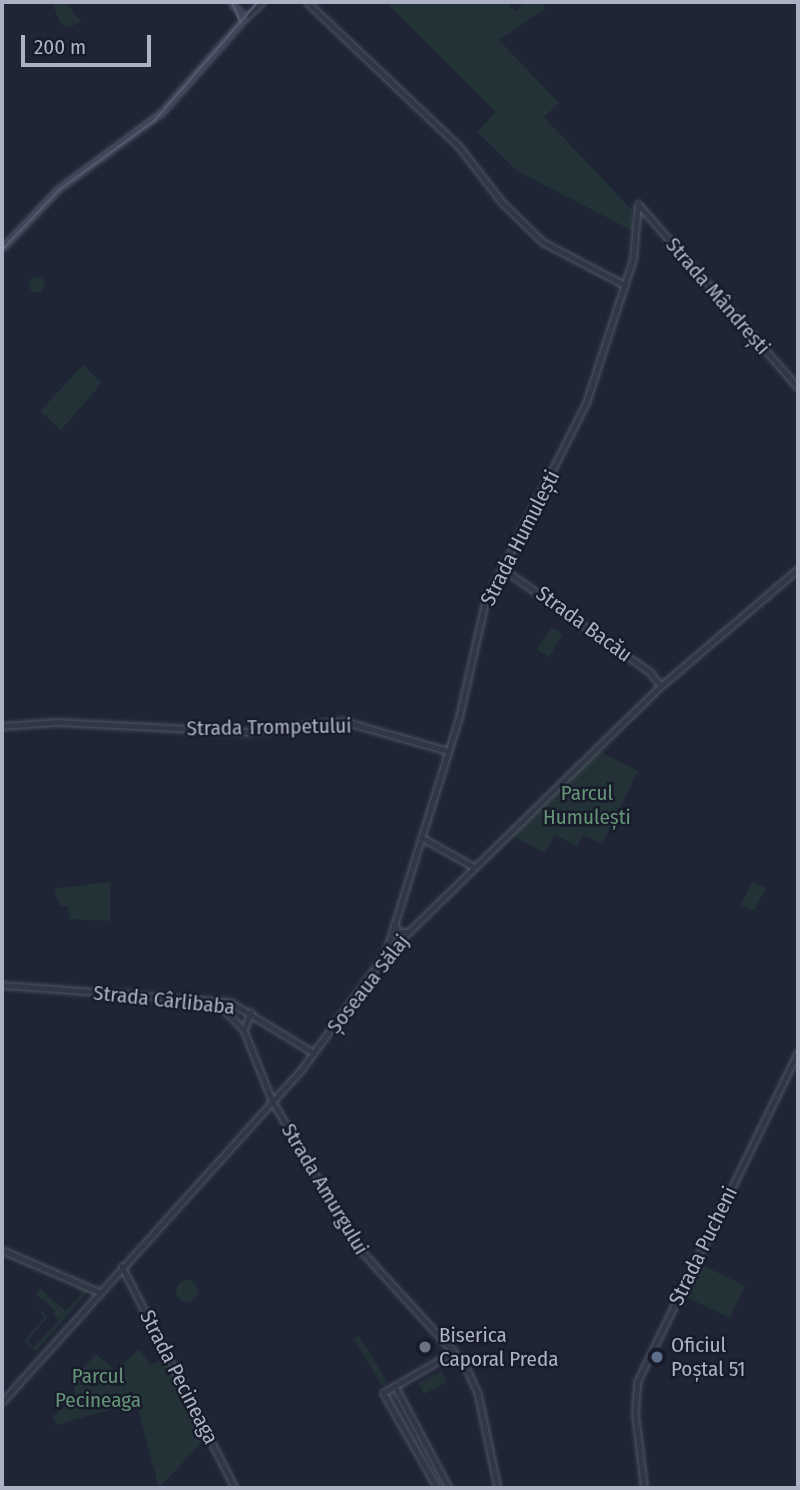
<!DOCTYPE html>
<html>
<head>
<meta charset="utf-8">
<style>
  body { margin:0 }
  #map { position:relative; width:800px; height:1490px; overflow:hidden; background:#1f2535; font-family:"Fira Sans Condensed",sans-serif }
  div>[style] { position:absolute }
  .green>* { inset:0; background:#223237 }
  .round { border-radius:50% }
  .roads { filter:drop-shadow(0 0 2px #505464) drop-shadow(0 0 2px #505464) }
  .tertiary>* { height:4.5px; margin:-2.25px; padding:0 2.25px; transform-origin:2.25px; border-radius:2.25px; background:#323746 }
  .secondary>* { height:5px; margin:-2.5px; padding:0 2.5px; transform-origin:2.5px; border-radius:2.5px; background:#404559 }
  .tram>* { height:2px; margin:-1px; padding:0 1px; transform-origin:1px; border-radius:1px; background:#545a6d }
  .dots>* { width:19px; height:19px; translate:-50% -50%; box-sizing:border-box; border:4px solid #181c2a; border-radius:50% }
  span { translate:-50% -50%; white-space:nowrap; text-align:center; line-height:1.15; -webkit-text-stroke:5px #181c2a; paint-order:stroke }
  .street-label { font-size:21px; color:#acb1c3 }
  .park-label { font-size:21px; color:#659377 }
  .poi-label { font-size:21px; color:#acb1c3 }
  .left { translate:0 -50%; text-align:left }
  .frame { position:absolute; inset:0; border:4px solid #acb1c3; pointer-events:none }
  .scale { position:absolute; left:21px; top:35px; width:130px; height:32px; box-sizing:border-box; border:4px solid #acb1c3; border-top:0; padding-left:9px; font-size:21px; line-height:24px; white-space:nowrap; color:#acb1c3; -webkit-text-stroke:5px #181c2a; paint-order:stroke }
</style>
</head>
<body>
<div id="map">
  <div class="green">
    <i style="clip-path:polygon(66px 2px,81px 22px,70px 27px,61px 24px,52px 3px)"></i>
    <i style="clip-path:polygon(386px 2px,512px 2px,509px 5px,515px 11px,526px 2px,542px 2px,545px 9px,499px 40px,559px 103px,544px 117px,632px 210px,633px 231px,517px 171px,477px 132px,496px 112px)"></i>
    <i class="round" style="left:29px;top:277px;width:16px;height:16px"></i>
    <i style="clip-path:polygon(83px 365px,102px 383px,61px 430px,40px 411px)"></i>
    <i style="clip-path:polygon(551px 627px,563px 634px,549px 657px,537px 650px)"></i>
    <i style="clip-path:polygon(599px 751px,638px 771px,602px 844px,583px 835px,577px 846px,555px 835px,545px 853px,511px 835px)"></i>
    <i style="clip-path:polygon(752px 881px,766px 888px,754px 911px,741px 905px)"></i>
    <i style="clip-path:polygon(110px 882px,110px 921px,69px 919px,68px 907px,60px 905px,53px 889px)"></i>
    <i style="clip-path:polygon(702px 1265px,745px 1286px,730px 1318px,686px 1297px)"></i>
    <i class="round" style="left:176px;top:1280px;width:22px;height:22px"></i>
    <i style="clip-path:polygon(75px 1282px,89px 1291px,36px 1351px,24px 1341px,44px 1318px,39px 1309px,48px 1317px,27px 1341px,34px 1347px,59px 1320px,52px 1314px,55px 1310px,36px 1295px,39px 1288px,66px 1311px,81px 1294px)"></i>
    <i style="clip-path:polygon(359px 1336px,388px 1383px,382px 1386px,354px 1338px)"></i>
    <i style="clip-path:polygon(139px 1349px,151px 1365px,165px 1358px,206px 1438px,159px 1488px,136px 1402px,56px 1425px,53px 1417px,76px 1397px,72px 1380px,96px 1354px,116px 1371px)"></i>
    <i style="clip-path:polygon(441px 1371px,447px 1382px,424px 1394px,418px 1383px)"></i>
    <i style="clip-path:polygon(393px 1395px,425px 1457px,423px 1458px,389px 1397px)"></i>
  </div>
  <div class="roads">
    <div class="tertiary">
      <i style="left:307px;top:2px;width:209px;rotate:43.5deg"></i>
      <i style="left:459px;top:146px;width:71px;rotate:52.5deg"></i>
      <i style="left:502px;top:202px;width:57px;rotate:44.3deg"></i>
      <i style="left:543px;top:242px;width:93px;rotate:27.7deg"></i>
      <i style="left:245px;top:18px;width:23px;rotate:-43deg"></i>
      <i style="left:639px;top:205px;width:242px;rotate:48.9deg"></i>
      <i style="left:502px;top:568px;width:181px;rotate:35.1deg"></i>
      <i style="left:650px;top:672px;width:18px;rotate:52deg"></i>
      <i style="left:2px;top:726px;width:55px;rotate:-4.2deg"></i>
      <i style="left:57px;top:722px;width:188px;rotate:3deg"></i>
      <i style="left:245px;top:732px;width:99px;rotate:-6.4deg"></i>
      <i style="left:343px;top:721px;width:109px;rotate:15.9deg"></i>
      <i style="left:421px;top:837px;width:61px;rotate:29.5deg"></i>
      <i style="left:395px;top:923px;width:9px;rotate:72deg"></i>
      <i style="left:398px;top:932px;width:10px"></i>
      <i style="left:385px;top:955px;width:249px;rotate:-72.7deg"></i>
      <i style="left:459px;top:717px;width:117px;rotate:-77.2deg"></i>
      <i style="left:485px;top:603px;width:224px;rotate:-63.2deg"></i>
      <i style="left:586px;top:403px;width:151px;rotate:-71.9deg"></i>
      <i style="left:633px;top:259px;width:55px;rotate:-84.8deg"></i>
      <i style="left:2px;top:985px;width:229px;rotate:4.3deg"></i>
      <i style="left:230px;top:1002px;width:98px;rotate:31.3deg"></i>
      <i style="left:218px;top:1003px;width:37px;rotate:46deg"></i>
      <i style="left:244px;top:1030px;width:75px;rotate:68.2deg"></i>
      <i style="left:272px;top:1100px;width:169px;rotate:59.8deg"></i>
      <i style="left:357px;top:1246px;width:159px;rotate:47.6deg"></i>
      <i style="left:464px;top:1363px;width:33px;rotate:65deg"></i>
      <i style="left:478px;top:1393px;width:97px;rotate:78.1deg"></i>
      <i style="left:244px;top:1029px;width:18px;rotate:-68deg"></i>
      <i style="left:2px;top:1250px;width:106px;rotate:23.4deg"></i>
      <i style="left:122px;top:1266px;width:249px;rotate:63deg"></i>
      <i style="left:395px;top:1386px;width:115px;rotate:62.1deg"></i>
      <i style="left:2px;top:1402px;width:447px;rotate:-48deg"></i>
      <i style="left:301px;top:1070px;width:141px;rotate:-53.9deg"></i>
      <i style="left:384px;top:956px;width:387px;rotate:-44.3deg"></i>
      <i style="left:661px;top:686px;width:180px;rotate:-40.5deg"></i>
      <i style="left:437px;top:1488px;width:109px;rotate:-119.6deg"></i>
      <i style="left:383px;top:1393px;width:72px;rotate:-30.1deg"></i>
      <i style="left:445px;top:1357px;width:11px;rotate:-52deg"></i>
      <i style="left:644px;top:1488px;width:75px;rotate:-96.9deg"></i>
      <i style="left:635px;top:1414px;width:32px;rotate:-86deg"></i>
      <i style="left:637px;top:1382px;width:367px;rotate:-64deg"></i>
    </div>
    <div class="secondary">
      <i style="left:2px;top:248px;width:81px;rotate:-46.5deg"></i>
      <i style="left:58px;top:189px;width:129px;rotate:-36.5deg"></i>
      <i style="left:162px;top:112px;width:125px;rotate:-48.6deg"></i>
      <i style="left:245px;top:18px;width:21px;rotate:-131deg"></i>
    </div>
  </div>
  <div class="tram">
    <i style="left:232px;top:2px;width:22px;rotate:68deg"></i>
    <i style="left:2px;top:250px;width:83px;rotate:-46.5deg"></i>
    <i style="left:59px;top:190px;width:119px;rotate:-36.1deg"></i>
    <i style="left:155px;top:120px;width:157px;rotate:-48.9deg"></i>
  </div>
  <div class="dots">
    <i style="left:425px;top:1347px;background:#6b7280"></i>
    <i style="left:657px;top:1357px;background:#5c6f8a"></i>
  </div>
  <div class="street-label">
    <span style="left:718px;top:296px;rotate:49deg">Strada Mândrești</span>
    <span style="left:520px;top:538px;rotate:-63deg">Strada Humulești</span>
    <span style="left:584px;top:624px;rotate:36deg">Strada Bacău</span>
    <span style="left:269px;top:727px;rotate:-1deg">Strada Trompetului</span>
    <span style="left:368px;top:984px;rotate:-52deg">Șoseaua Sălaj</span>
    <span style="left:164px;top:1000px;rotate:6deg">Strada Cârlibaba</span>
    <span style="left:325px;top:1189px;rotate:59deg">Strada Amurgului</span>
    <span style="left:703px;top:1246px;rotate:-64deg">Strada Pucheni</span>
    <span style="left:179px;top:1377px;rotate:63deg">Strada Pecineaga</span>
  </div>
  <div class="park-label">
    <span style="left:587px;top:805px">Parcul<br>Humulești</span>
    <span style="left:98px;top:1388px">Parcul<br>Pecineaga</span>
  </div>
  <div class="poi-label">
    <span class="left" style="left:439px;top:1347px">Biserica<br>Caporal Preda</span>
    <span class="left" style="left:671px;top:1357px">Oficiul<br>Poștal 51</span>
  </div>
  <div class="frame"></div>
  <div class="scale">200 m</div>
</div>
</body>
</html>
